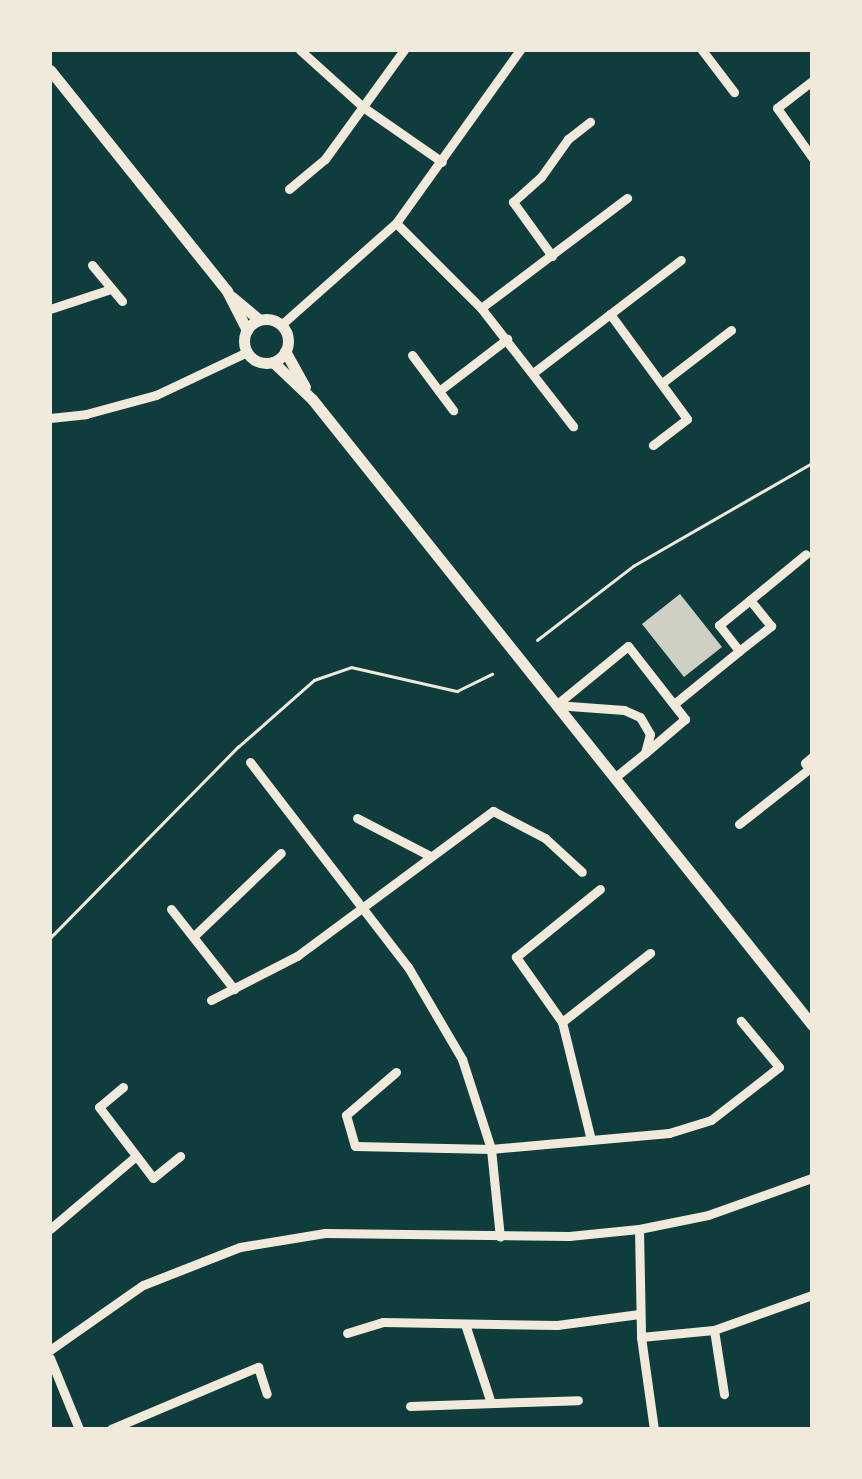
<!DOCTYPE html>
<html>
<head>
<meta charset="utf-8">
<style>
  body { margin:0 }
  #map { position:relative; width:862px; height:1479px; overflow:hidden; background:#0f3d3e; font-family:"Exo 2",sans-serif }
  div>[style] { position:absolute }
  .building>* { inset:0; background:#cfcfc3 }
  .path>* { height:2.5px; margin:-1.25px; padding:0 1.25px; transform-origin:1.25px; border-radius:1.25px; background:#f1e9da }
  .minor>* { height:9px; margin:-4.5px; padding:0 4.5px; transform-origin:4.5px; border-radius:4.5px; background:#f1e9da }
  .tertiary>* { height:11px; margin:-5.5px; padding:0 5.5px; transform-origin:5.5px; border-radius:5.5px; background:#f1e9da }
  .tertiary>.ring { margin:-5.5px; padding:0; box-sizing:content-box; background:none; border:11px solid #f1e9da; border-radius:50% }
  span { translate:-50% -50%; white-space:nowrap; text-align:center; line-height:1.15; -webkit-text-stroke:8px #f1e9da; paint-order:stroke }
  .frame { position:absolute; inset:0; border:52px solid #f1e9da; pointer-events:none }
</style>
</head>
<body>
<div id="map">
  <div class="building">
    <i style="clip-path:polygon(680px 594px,722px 647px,684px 677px,642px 624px)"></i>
  </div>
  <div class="path">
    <i style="left:537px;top:640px;width:121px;rotate:-37.6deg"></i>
    <i style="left:633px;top:566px;width:207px;rotate:-29.9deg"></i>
    <i style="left:50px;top:938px;width:268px;rotate:-45.5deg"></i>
    <i style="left:238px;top:747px;width:101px;rotate:-41.4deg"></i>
    <i style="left:314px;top:680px;width:39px;rotate:-19deg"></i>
    <i style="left:351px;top:667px;width:109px;rotate:12.8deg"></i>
    <i style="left:457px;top:691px;width:39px;rotate:-26deg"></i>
  </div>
  <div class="minor">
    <i style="left:300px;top:50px;width:85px;rotate:42.1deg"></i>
    <i style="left:363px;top:107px;width:96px;rotate:34.8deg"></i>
    <i style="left:702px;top:50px;width:53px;rotate:52.7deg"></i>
    <i style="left:812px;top:81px;width:44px;rotate:142.4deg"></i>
    <i style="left:777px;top:108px;width:60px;rotate:54.5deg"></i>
    <i style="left:289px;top:189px;width:47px;rotate:-39.8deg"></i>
    <i style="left:325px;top:159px;width:135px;rotate:-54.1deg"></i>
    <i style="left:396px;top:223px;width:120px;rotate:45deg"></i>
    <i style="left:481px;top:308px;width:150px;rotate:52.1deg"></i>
    <i style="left:552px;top:256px;width:67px;rotate:-125.8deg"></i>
    <i style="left:513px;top:202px;width:38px;rotate:-42deg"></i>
    <i style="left:541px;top:177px;width:47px;rotate:-54.6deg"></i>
    <i style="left:568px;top:139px;width:28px;rotate:-38deg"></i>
    <i style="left:92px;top:265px;width:47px;rotate:50.2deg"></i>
    <i style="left:481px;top:308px;width:183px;rotate:-37deg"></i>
    <i style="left:50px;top:309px;width:64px;rotate:-18.2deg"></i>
    <i style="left:610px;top:314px;width:130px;rotate:53.7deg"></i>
    <i style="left:687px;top:419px;width:43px;rotate:142.6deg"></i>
    <i style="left:281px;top:325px;width:154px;rotate:-41.6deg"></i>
    <i style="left:396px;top:223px;width:213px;rotate:-54.4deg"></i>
    <i style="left:412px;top:355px;width:69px;rotate:53.3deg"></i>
    <i style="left:533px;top:373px;width:186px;rotate:-37.4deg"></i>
    <i style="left:662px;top:383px;width:87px;rotate:-37.5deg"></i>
    <i style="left:439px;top:391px;width:86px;rotate:-37.4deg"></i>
    <i style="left:50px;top:418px;width:36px;rotate:-6deg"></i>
    <i style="left:86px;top:414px;width:73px;rotate:-15.2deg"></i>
    <i style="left:156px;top:395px;width:101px;rotate:-25.3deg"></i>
    <i style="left:750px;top:600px;width:40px;rotate:141deg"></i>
    <i style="left:719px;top:625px;width:33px;rotate:52deg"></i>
    <i style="left:739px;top:651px;width:41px;rotate:-38deg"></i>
    <i style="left:771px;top:626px;width:33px;rotate:-129deg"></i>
    <i style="left:750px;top:600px;width:72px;rotate:-39.4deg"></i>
    <i style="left:674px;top:704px;width:84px;rotate:-39.2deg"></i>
    <i style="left:556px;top:705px;width:93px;rotate:-39.3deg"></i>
    <i style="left:628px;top:646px;width:93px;rotate:52deg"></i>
    <i style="left:685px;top:719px;width:52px;rotate:139.6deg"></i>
    <i style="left:556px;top:705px;width:68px;rotate:4.2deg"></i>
    <i style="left:624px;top:710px;width:17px;rotate:24deg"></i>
    <i style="left:640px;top:717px;width:20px;rotate:60deg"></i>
    <i style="left:650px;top:734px;width:20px;rotate:105deg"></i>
    <i style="left:645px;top:753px;width:38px;rotate:141deg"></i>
    <i style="left:250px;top:762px;width:259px;rotate:52.4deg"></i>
    <i style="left:408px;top:967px;width:107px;rotate:59.6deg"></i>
    <i style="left:462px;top:1059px;width:95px;rotate:72.1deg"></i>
    <i style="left:491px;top:1149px;width:88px;rotate:84.2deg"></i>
    <i style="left:357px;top:818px;width:82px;rotate:27.5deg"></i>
    <i style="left:739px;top:824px;width:89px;rotate:-38.2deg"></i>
    <i style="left:809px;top:769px;width:7px;rotate:-124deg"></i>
    <i style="left:805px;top:763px;width:9px;rotate:-41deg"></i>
    <i style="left:171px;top:909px;width:102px;rotate:51.8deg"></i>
    <i style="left:194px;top:936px;width:120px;rotate:-43.7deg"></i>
    <i style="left:211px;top:1000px;width:97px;rotate:-27.1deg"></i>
    <i style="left:297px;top:956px;width:244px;rotate:-36.5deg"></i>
    <i style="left:493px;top:811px;width:59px;rotate:27.4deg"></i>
    <i style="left:545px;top:838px;width:50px;rotate:42.6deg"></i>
    <i style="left:562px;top:1022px;width:112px;rotate:-38.1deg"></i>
    <i style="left:396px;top:1072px;width:66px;rotate:139.3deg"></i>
    <i style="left:346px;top:1115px;width:32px;rotate:74deg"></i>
    <i style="left:355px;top:1146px;width:136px;rotate:1.3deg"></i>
    <i style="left:491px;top:1149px;width:179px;rotate:-5.1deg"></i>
    <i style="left:669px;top:1133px;width:44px;rotate:-17.2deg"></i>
    <i style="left:711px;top:1120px;width:86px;rotate:-37.9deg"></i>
    <i style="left:779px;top:1067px;width:60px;rotate:-129.6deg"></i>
    <i style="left:123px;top:1087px;width:31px;rotate:140deg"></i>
    <i style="left:99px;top:1107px;width:89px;rotate:52.7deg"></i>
    <i style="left:153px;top:1178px;width:35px;rotate:-39deg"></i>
    <i style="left:591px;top:1140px;width:122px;rotate:-103.8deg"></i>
    <i style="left:562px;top:1022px;width:80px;rotate:-125.3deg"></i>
    <i style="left:516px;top:957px;width:108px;rotate:-39deg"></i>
    <i style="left:50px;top:1229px;width:113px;rotate:-40.3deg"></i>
    <i style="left:639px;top:1229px;width:108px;rotate:88.9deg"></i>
    <i style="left:641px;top:1337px;width:93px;rotate:82deg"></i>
    <i style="left:465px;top:1324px;width:83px;rotate:71.8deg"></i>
    <i style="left:714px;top:1330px;width:65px;rotate:81.1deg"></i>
    <i style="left:347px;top:1333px;width:38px;rotate:-17deg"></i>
    <i style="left:383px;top:1322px;width:174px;rotate:1deg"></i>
    <i style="left:557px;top:1325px;width:83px;rotate:-7.6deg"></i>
    <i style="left:641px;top:1337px;width:73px;rotate:-5.5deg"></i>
    <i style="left:714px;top:1330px;width:104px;rotate:-19.7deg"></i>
    <i style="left:50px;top:1350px;width:113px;rotate:-35deg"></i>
    <i style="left:143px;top:1285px;width:104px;rotate:-21.4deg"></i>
    <i style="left:240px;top:1247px;width:86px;rotate:-9.4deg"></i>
    <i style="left:325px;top:1233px;width:244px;rotate:0.7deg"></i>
    <i style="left:569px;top:1236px;width:70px;rotate:-5.7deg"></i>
    <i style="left:639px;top:1229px;width:70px;rotate:-11.5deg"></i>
    <i style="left:708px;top:1215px;width:110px;rotate:-19.6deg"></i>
    <i style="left:50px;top:1358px;width:77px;rotate:67.8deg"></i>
    <i style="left:410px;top:1406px;width:168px;rotate:-2deg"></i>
    <i style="left:111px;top:1429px;width:160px;rotate:-22.9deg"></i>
    <i style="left:258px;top:1367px;width:28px;rotate:72deg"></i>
  </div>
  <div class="tertiary">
    <i style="left:50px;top:70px;width:283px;rotate:51.3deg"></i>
    <i style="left:227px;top:291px;width:44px;rotate:62.9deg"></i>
    <i style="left:232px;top:297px;width:35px;rotate:40deg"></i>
    <i class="ring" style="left:244px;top:319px;width:33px;height:33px"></i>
    <i style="left:285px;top:351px;width:41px;rotate:60.9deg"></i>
    <i style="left:273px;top:362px;width:54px;rotate:43.5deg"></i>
    <i style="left:312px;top:399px;width:801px;rotate:51.38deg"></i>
  </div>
  <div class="frame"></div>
</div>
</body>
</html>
